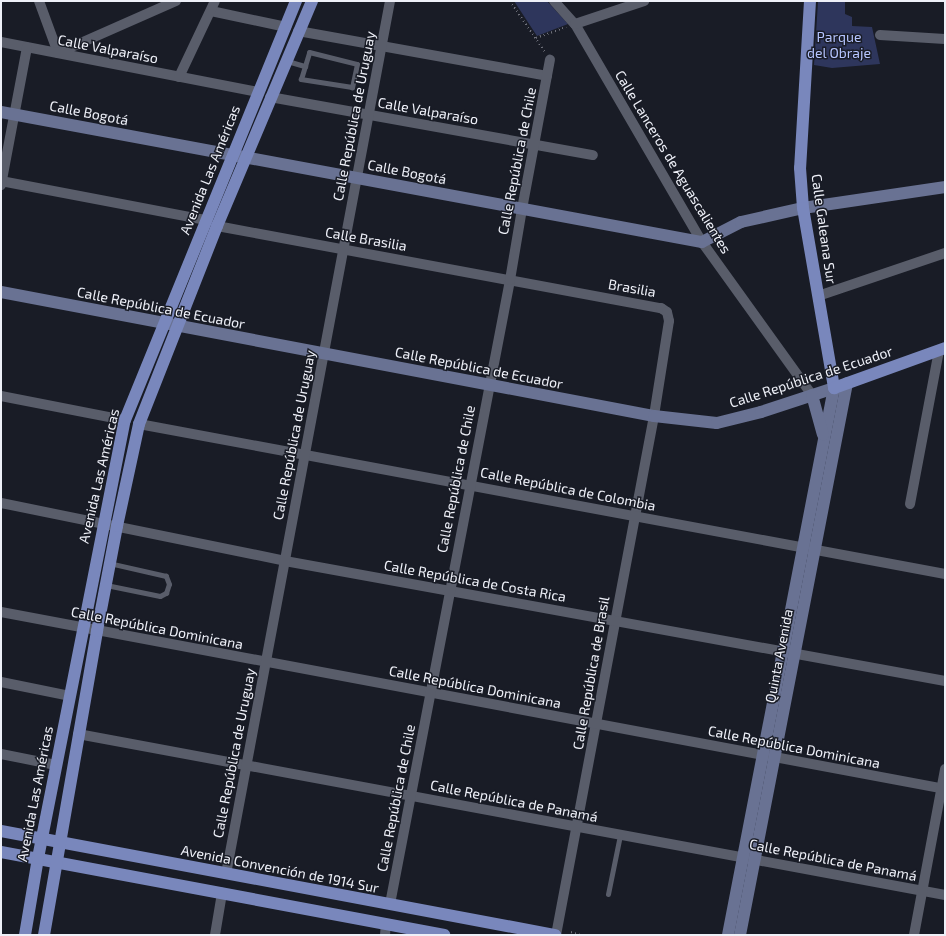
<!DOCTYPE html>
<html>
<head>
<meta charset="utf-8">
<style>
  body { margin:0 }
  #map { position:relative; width:946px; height:936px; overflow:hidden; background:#191c26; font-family:"Exo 2",sans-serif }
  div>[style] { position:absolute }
  .green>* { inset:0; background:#2e365c }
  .path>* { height:1.5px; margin-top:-0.75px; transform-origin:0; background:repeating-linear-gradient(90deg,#6f717b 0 1px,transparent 0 4px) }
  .lane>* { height:5px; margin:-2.5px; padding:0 2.5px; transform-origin:2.5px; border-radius:2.5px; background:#595d6a }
  .street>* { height:10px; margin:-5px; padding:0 5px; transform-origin:5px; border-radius:5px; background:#595d6a }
  .secondary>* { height:12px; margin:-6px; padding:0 6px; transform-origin:6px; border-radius:6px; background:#697293 }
  .primary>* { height:12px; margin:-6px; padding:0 6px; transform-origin:6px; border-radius:6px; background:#7987bc }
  span { translate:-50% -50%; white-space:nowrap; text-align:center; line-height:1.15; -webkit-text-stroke:3px #191c26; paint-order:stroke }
  .park-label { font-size:14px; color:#b5c4fe }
  .street-label { font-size:14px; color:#eef0f8 }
  .frame { position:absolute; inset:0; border:2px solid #eef0f8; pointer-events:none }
</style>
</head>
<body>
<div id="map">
  <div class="green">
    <i style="clip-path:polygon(514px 1px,547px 1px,568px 24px,537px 36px)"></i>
    <i style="clip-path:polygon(818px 2px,845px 2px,845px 14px,852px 17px,852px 26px,872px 27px,880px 64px,832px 68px,814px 65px)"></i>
  </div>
  <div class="path">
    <i style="left:510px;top:1px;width:62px;rotate:55.5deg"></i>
    <i style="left:536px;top:38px;width:32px;rotate:-20deg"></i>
    <i style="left:570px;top:935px;width:3px;rotate:-72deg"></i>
    <i style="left:571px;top:932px;width:10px;rotate:17deg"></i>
  </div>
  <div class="lane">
    <i style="left:309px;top:52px;width:49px;rotate:14deg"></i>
    <i style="left:357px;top:64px;width:24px;rotate:102deg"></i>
    <i style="left:352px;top:87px;width:52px;rotate:-171.1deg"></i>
    <i style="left:301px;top:79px;width:28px;rotate:-73deg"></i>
    <i style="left:287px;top:61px;width:19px;rotate:16deg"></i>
    <i style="left:106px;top:585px;width:55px;rotate:11.5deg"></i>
    <i style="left:160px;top:596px;width:7px;rotate:-27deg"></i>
    <i style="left:166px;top:593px;width:9px;rotate:-72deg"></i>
    <i style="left:169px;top:584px;width:9px;rotate:-111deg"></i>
    <i style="left:166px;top:576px;width:58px;rotate:-167.2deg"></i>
    <i style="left:608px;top:894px;width:60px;rotate:-78.5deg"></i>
  </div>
  <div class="street">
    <i style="left:39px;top:1px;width:55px;rotate:69.9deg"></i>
    <i style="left:58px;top:53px;width:129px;rotate:-23.8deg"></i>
    <i style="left:554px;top:1px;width:31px;rotate:48deg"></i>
    <i style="left:575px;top:24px;width:252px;rotate:59.8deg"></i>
    <i style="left:702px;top:242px;width:188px;rotate:54.3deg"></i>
    <i style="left:211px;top:11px;width:77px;rotate:12deg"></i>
    <i style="left:575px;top:24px;width:73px;rotate:-18.4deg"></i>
    <i style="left:298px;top:31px;width:253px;rotate:10.2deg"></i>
    <i style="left:880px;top:35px;width:65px;rotate:3.5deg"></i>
    <i style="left:1px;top:42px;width:262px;rotate:11deg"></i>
    <i style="left:179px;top:77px;width:84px;rotate:-64.7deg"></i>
    <i style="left:270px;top:97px;width:328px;rotate:10.2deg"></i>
    <i style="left:1px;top:181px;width:209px;rotate:10.8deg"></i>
    <i style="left:1px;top:185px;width:140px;rotate:-79.3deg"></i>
    <i style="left:217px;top:226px;width:452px;rotate:10.5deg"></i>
    <i style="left:661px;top:308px;width:7px;rotate:34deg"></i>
    <i style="left:667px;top:312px;width:9px;rotate:77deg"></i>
    <i style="left:669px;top:321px;width:96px;rotate:99deg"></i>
    <i style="left:654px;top:416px;width:528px;rotate:100.69deg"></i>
    <i style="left:818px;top:296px;width:134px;rotate:-18.7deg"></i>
    <i style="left:1px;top:396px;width:126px;rotate:11deg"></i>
    <i style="left:139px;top:424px;width:820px;rotate:10.54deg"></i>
    <i style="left:1px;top:503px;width:290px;rotate:11.5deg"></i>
    <i style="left:285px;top:561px;width:671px;rotate:10.3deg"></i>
    <i style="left:910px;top:504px;width:156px;rotate:-79.3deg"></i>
    <i style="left:1px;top:612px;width:960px;rotate:10.62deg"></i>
    <i style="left:1px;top:682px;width:70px;rotate:11.5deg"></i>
    <i style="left:78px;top:734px;width:882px;rotate:10.52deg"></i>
    <i style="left:1px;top:754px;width:56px;rotate:11.3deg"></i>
    <i style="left:226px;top:874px;width:888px;rotate:-79.36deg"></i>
    <i style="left:390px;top:904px;width:635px;rotate:-79.11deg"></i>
    <i style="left:510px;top:280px;width:72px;rotate:-80.4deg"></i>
    <i style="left:522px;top:209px;width:152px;rotate:-79.4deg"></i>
    <i style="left:215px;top:935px;width:43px;rotate:-80.5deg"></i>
    <i style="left:385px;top:935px;width:11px;rotate:-85deg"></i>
    <i style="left:914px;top:935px;width:169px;rotate:-79.4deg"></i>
  </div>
  <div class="secondary">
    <i style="left:1px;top:112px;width:713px;rotate:10.51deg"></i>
    <i style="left:702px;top:242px;width:44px;rotate:-27.1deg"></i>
    <i style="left:741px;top:222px;width:64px;rotate:-12.7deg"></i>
    <i style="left:803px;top:208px;width:144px;rotate:-8.4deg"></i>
    <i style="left:1px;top:292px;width:665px;rotate:10.75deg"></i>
    <i style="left:654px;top:416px;width:63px;rotate:6.3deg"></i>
    <i style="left:717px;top:423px;width:45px;rotate:-14deg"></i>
    <i style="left:761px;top:412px;width:77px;rotate:-18.2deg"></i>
    <i style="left:834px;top:388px;width:557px;rotate:100.97deg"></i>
    <i style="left:812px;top:395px;width:41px;rotate:74.6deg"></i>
    <i style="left:740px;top:935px;width:562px;rotate:-79.03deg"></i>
  </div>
  <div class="primary">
    <i style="left:810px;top:1px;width:167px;rotate:93.4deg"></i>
    <i style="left:800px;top:168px;width:40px;rotate:85.7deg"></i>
    <i style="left:803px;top:208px;width:183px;rotate:80.2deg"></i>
    <i style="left:834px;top:388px;width:118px;rotate:-19.8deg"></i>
    <i style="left:1px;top:831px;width:564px;rotate:10.63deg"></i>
    <i style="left:1px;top:852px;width:451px;rotate:10.6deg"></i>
    <i style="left:25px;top:935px;width:78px;rotate:-80.4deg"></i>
    <i style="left:38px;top:858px;width:447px;rotate:-78.8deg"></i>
    <i style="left:125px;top:420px;width:453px;rotate:-67.8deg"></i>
    <i style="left:44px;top:935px;width:309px;rotate:-80.1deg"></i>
    <i style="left:97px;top:631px;width:107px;rotate:-79.2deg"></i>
    <i style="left:117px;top:526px;width:104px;rotate:-77.8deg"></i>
    <i style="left:139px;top:424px;width:213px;rotate:-68.5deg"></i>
    <i style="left:217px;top:226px;width:244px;rotate:-67.1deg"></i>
  </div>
  <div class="park-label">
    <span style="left:839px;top:45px">Parque<br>del Obraje</span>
  </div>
  <div class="street-label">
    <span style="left:108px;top:49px;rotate:11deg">Calle Valparaíso</span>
    <span style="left:428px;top:111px;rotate:10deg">Calle Valparaíso</span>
    <span style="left:89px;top:113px;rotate:11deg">Calle Bogotá</span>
    <span style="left:354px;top:116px;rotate:-79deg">Calle República de Uruguay</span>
    <span style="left:517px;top:161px;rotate:-79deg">Calle República de Chile</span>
    <span style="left:673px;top:162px;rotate:59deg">Calle Lanceros de Aguascalientes</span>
    <span style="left:210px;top:170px;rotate:-68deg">Avenida Las Américas</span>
    <span style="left:407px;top:172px;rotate:11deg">Calle Bogotá</span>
    <span style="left:824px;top:229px;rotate:82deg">Calle Galeana Sur</span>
    <span style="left:366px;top:239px;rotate:10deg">Calle Brasilia</span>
    <span style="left:632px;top:288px;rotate:10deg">Brasilia</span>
    <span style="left:161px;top:308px;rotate:11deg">Calle República de Ecuador</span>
    <span style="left:479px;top:368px;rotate:11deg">Calle República de Ecuador</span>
    <span style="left:811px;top:377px;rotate:-18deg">Calle República de Ecuador</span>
    <span style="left:294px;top:435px;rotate:-79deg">Calle República de Uruguay</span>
    <span style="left:99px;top:476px;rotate:-77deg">Avenida Las Américas</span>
    <span style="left:456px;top:479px;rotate:-79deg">Calle República de Chile</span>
    <span style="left:568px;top:489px;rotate:11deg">Calle República de Colombia</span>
    <span style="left:475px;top:581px;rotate:10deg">Calle República de Costa Rica</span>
    <span style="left:157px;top:628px;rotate:11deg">Calle República Dominicana</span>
    <span style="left:779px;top:656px;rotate:-79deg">Quinta Avenida</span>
    <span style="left:591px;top:673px;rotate:-80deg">Calle República de Brasil</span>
    <span style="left:475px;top:687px;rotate:11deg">Calle República Dominicana</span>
    <span style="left:794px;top:747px;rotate:11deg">Calle República Dominicana</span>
    <span style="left:234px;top:753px;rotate:-79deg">Calle República de Uruguay</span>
    <span style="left:35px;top:794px;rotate:-79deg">Avenida Las Américas</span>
    <span style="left:396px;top:798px;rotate:-79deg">Calle República de Chile</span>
    <span style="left:514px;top:801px;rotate:11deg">Calle República de Panamá</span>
    <span style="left:833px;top:860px;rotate:11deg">Calle República de Panamá</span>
    <span style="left:280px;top:869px;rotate:11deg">Avenida Convención de 1914 Sur</span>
  </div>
  <div class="frame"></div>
</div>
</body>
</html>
